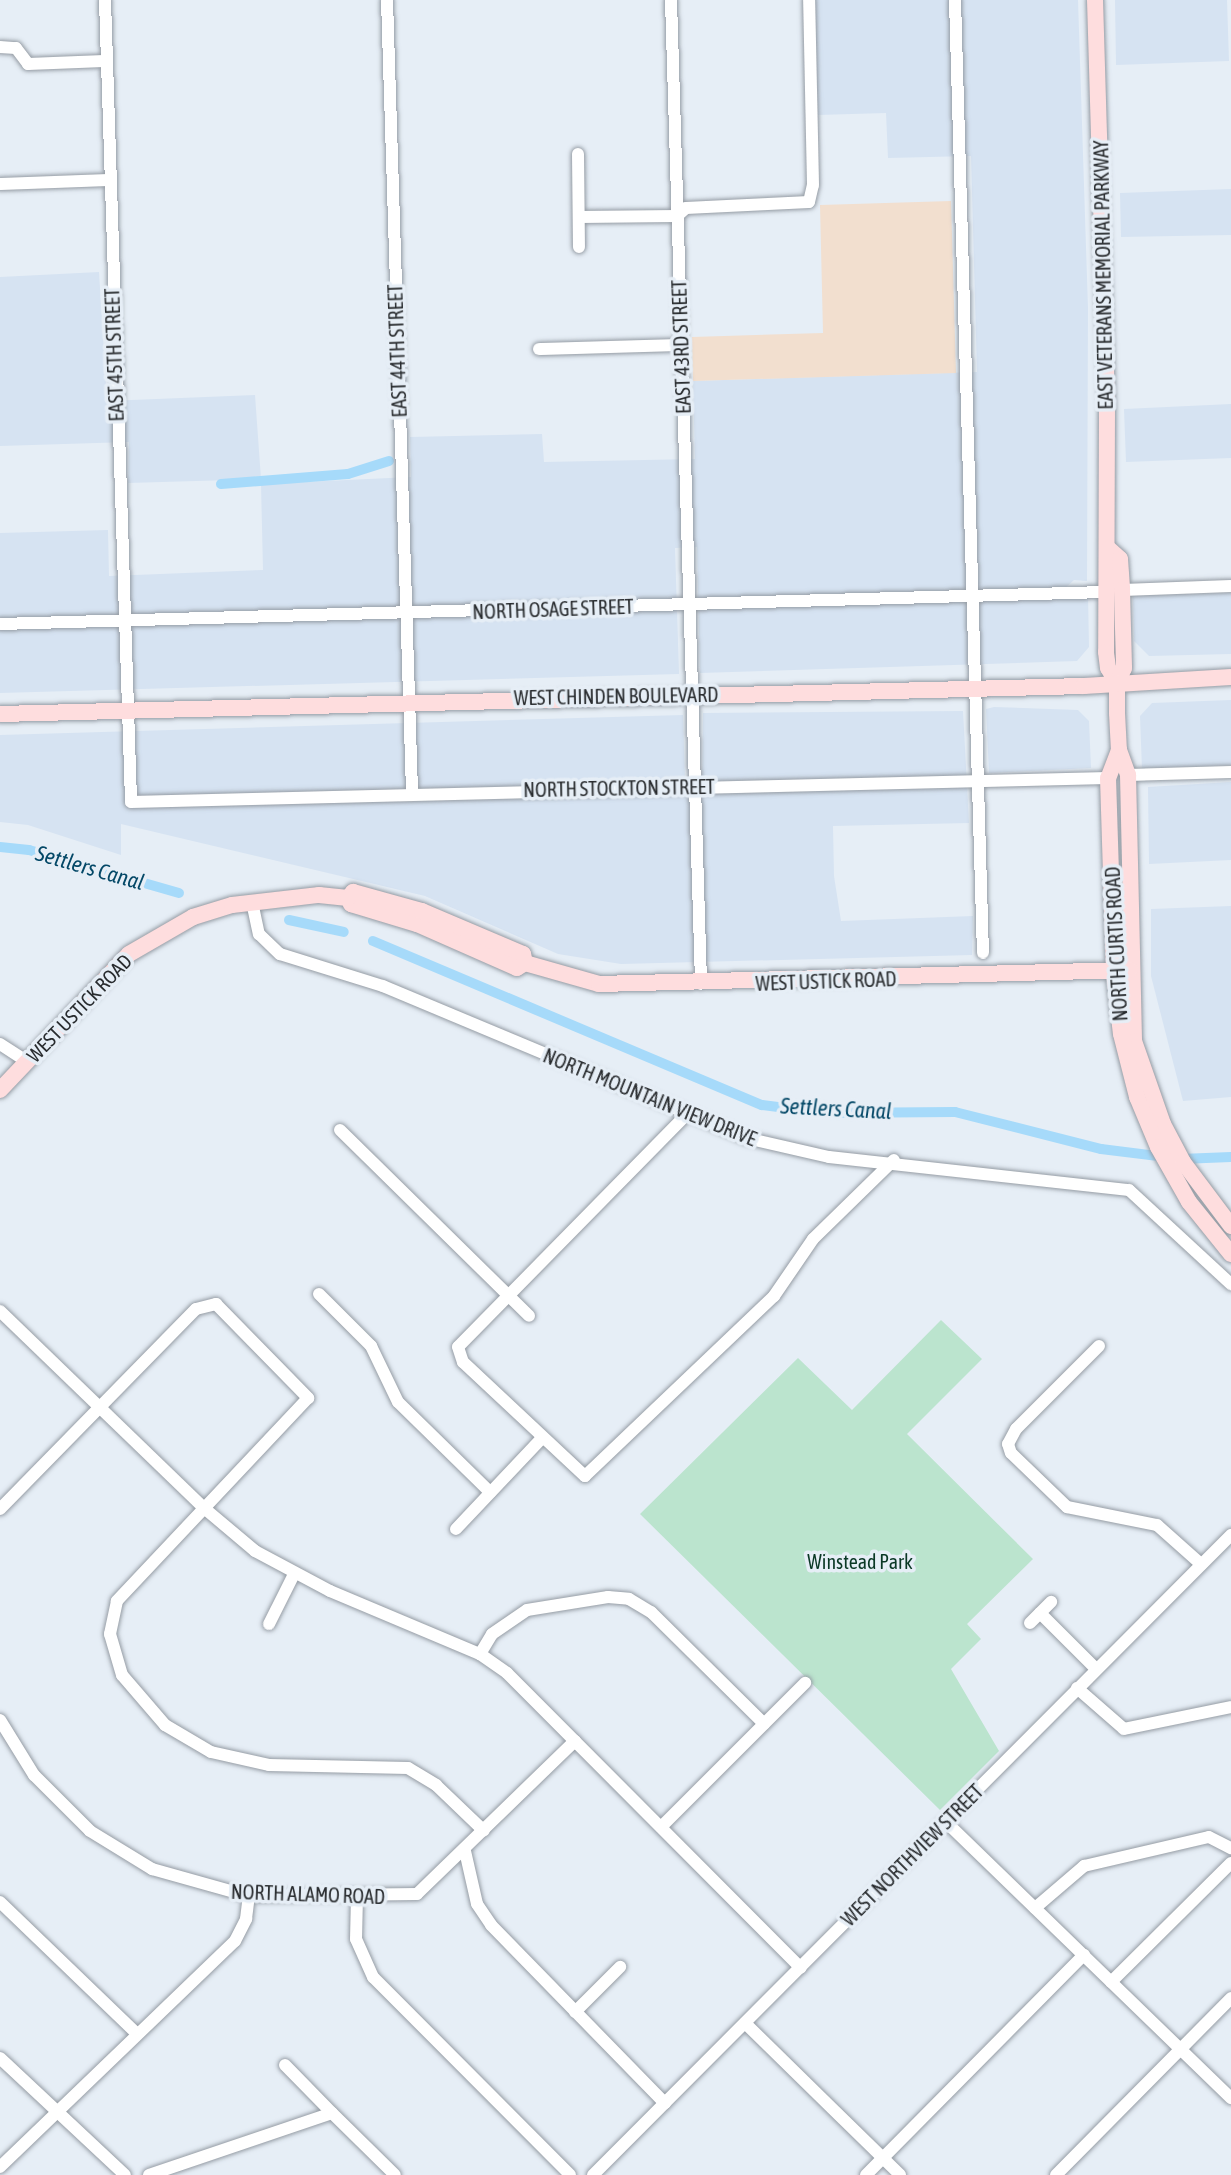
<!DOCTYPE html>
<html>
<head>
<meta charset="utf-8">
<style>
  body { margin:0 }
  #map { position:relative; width:1231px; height:2175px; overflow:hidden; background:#e6eef6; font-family:"Asap Condensed",sans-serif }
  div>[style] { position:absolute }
  .built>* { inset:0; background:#d6e3f2 }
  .education>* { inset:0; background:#f2dfcf }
  .green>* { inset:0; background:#bbe4ce }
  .canal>* { height:10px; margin:-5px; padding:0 5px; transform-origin:5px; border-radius:5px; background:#a6dafa }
  .roads { filter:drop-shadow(0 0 2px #959ca4) drop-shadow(0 0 2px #959ca4) }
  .minor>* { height:12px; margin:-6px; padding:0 6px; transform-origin:6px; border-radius:6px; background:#fff }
  .major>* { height:16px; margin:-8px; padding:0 8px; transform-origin:8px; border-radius:8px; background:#feddde }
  span { translate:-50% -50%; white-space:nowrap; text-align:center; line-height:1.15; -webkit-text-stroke:7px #e6eef6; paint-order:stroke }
  .street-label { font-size:20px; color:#292c2f }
  .park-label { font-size:20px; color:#0a3825 }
  .water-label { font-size:22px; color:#044867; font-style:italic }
</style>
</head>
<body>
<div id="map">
  <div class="built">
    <i style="clip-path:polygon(815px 0,1078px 0,1088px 308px,1087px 581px,1074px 580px,1064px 589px,1088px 595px,1089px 647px,1077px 661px,700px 673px,697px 547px,675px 548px,679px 674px,0 693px,0 533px,108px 530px,109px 576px,263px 570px,261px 484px,411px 477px,410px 437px,542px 434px,544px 462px,695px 459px,693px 381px,977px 372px,971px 156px,888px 158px,886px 113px,818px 115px)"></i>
    <i style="clip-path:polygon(1115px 0,1227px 0,1229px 61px,1116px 65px)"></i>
    <i style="clip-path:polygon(1231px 189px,1231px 235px,1121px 237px,1120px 193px)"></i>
    <i style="clip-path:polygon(99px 272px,107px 401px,255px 395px,261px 479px,128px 483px,129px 442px,0 446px,0 277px)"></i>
    <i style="clip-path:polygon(1231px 404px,1231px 458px,1126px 462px,1124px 409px)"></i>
    <i style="clip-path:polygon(1231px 593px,1231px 654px,1149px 656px,1134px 641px,1133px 595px)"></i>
    <i style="clip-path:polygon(1231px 700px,1231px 765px,1142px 769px,1140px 716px,1152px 703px)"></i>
    <i style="clip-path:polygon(994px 707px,1078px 710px,1089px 721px,1091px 768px,989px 773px,986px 709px)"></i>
    <i style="clip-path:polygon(963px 711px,969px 823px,833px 826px,834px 876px,841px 921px,973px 916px,972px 955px,621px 964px,558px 954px,425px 896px,121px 824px,121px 855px,28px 825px,0 822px,0 735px,683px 715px,685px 781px,398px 791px,399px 802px,702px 793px,703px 713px)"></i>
    <i style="clip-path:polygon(1231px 782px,1231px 860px,1149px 864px,1148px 787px)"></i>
    <i style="clip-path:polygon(1231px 906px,1231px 1097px,1183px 1101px,1151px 976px,1151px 909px)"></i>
  </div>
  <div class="education">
    <i style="clip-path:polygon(951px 201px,956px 373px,693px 381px,692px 337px,823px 333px,820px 205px)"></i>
  </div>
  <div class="green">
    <i style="clip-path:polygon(941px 1320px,982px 1359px,907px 1434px,1033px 1559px,967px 1624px,981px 1639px,951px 1669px,999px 1751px,940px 1810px,640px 1514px,798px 1358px,852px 1410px)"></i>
  </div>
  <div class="canal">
    <i style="left:221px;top:484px;width:127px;rotate:-4.5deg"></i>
    <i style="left:348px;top:474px;width:43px;rotate:-17.6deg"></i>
    <i style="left:0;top:847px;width:29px;rotate:6deg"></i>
    <i style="left:29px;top:850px;width:156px;rotate:16deg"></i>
    <i style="left:289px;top:920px;width:56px;rotate:12.3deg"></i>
    <i style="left:373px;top:941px;width:422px;rotate:22.9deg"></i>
    <i style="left:762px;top:1105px;width:64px;rotate:7.2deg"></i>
    <i style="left:825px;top:1113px;width:130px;rotate:-0.4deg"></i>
    <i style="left:955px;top:1112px;width:151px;rotate:14.2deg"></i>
    <i style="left:1101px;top:1149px;width:64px;rotate:7.1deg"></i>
    <i style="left:1181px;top:1159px;width:50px;rotate:-2.3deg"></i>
  </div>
  <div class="roads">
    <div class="minor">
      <i style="left:105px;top:0;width:802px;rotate:88.14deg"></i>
      <i style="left:131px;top:802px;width:977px;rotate:-1.41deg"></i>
      <i style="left:387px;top:0;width:793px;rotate:88.19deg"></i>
      <i style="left:671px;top:0;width:984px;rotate:88.25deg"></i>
      <i style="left:955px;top:0;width:953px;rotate:88.32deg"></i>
      <i style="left:0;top:47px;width:16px;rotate:4deg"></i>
      <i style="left:16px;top:48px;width:20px;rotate:53deg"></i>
      <i style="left:28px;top:64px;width:76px;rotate:-2.3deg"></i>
      <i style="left:578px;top:154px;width:93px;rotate:89.4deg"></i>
      <i style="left:0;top:184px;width:109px;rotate:-2.1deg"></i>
      <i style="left:579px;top:217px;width:98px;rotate:-0.6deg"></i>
      <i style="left:677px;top:216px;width:12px;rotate:-42deg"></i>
      <i style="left:686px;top:208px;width:123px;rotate:-2.8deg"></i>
      <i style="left:809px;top:202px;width:17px;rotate:-77deg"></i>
      <i style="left:813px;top:185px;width:185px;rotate:-91.2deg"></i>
      <i style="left:539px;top:349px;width:142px;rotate:-1.6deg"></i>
      <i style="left:1122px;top:590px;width:109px;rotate:-2.1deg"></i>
      <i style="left:0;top:624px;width:1106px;rotate:-1.66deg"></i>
      <i style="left:1128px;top:775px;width:103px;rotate:-1.7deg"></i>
      <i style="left:252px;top:902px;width:33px;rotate:78deg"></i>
      <i style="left:259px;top:934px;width:29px;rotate:44deg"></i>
      <i style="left:280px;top:954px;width:108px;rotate:17.3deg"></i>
      <i style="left:383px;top:986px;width:394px;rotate:22.7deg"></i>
      <i style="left:746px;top:1138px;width:85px;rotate:12.9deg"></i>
      <i style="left:829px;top:1157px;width:302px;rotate:6.3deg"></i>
      <i style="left:1129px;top:1190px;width:139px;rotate:42.7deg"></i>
      <i style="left:0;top:1044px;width:31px;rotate:33deg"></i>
      <i style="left:686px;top:1115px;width:325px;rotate:134.5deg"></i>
      <i style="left:458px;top:1347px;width:16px;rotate:72deg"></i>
      <i style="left:463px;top:1362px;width:167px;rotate:43.1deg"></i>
      <i style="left:585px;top:1476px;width:261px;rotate:-43.6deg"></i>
      <i style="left:774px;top:1296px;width:69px;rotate:-55.6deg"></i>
      <i style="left:813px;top:1239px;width:113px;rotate:-44.3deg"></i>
      <i style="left:340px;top:1130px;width:265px;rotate:44.5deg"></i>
      <i style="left:319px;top:1294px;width:74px;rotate:45deg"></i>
      <i style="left:371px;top:1346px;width:62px;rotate:64.3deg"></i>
      <i style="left:398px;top:1402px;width:129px;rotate:44.4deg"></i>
      <i style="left:0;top:1311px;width:284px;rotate:44deg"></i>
      <i style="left:204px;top:1508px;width:67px;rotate:40.1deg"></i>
      <i style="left:255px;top:1551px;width:85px;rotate:28.1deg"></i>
      <i style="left:330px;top:1591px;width:163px;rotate:22.8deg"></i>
      <i style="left:480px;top:1654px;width:33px;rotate:35deg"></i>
      <i style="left:507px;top:1673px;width:416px;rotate:45.1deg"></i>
      <i style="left:1099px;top:1346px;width:117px;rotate:135deg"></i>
      <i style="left:1016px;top:1429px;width:17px;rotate:118deg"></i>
      <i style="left:1008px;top:1444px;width:9px;rotate:72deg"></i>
      <i style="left:1011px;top:1453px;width:78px;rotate:44deg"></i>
      <i style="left:1067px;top:1507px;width:92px;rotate:11.3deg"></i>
      <i style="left:1157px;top:1525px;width:59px;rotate:41.6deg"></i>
      <i style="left:0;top:1509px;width:280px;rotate:-45.6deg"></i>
      <i style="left:196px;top:1309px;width:21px;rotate:-14deg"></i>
      <i style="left:216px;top:1304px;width:132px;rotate:45.6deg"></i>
      <i style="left:308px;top:1398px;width:279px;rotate:133.3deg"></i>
      <i style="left:117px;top:1601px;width:34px;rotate:102deg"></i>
      <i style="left:110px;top:1634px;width:43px;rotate:73.7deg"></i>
      <i style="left:122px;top:1675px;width:66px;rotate:49.3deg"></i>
      <i style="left:165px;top:1725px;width:53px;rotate:30.4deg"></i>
      <i style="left:211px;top:1752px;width:59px;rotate:12.6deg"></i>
      <i style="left:269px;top:1765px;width:139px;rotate:1.2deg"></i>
      <i style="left:408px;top:1768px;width:33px;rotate:31deg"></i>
      <i style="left:436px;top:1785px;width:66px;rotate:43.8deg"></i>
      <i style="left:456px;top:1529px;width:124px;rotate:-46.6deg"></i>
      <i style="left:1040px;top:1613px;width:79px;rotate:45deg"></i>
      <i style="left:1030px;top:1623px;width:30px;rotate:-45deg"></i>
      <i style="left:269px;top:1624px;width:56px;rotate:-63.4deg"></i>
      <i style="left:480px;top:1654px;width:23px;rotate:-59deg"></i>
      <i style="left:492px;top:1634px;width:42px;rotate:-34.4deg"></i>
      <i style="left:527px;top:1610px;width:82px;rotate:-9.1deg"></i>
      <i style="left:608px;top:1597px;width:21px;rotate:5deg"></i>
      <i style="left:629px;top:1599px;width:26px;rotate:31deg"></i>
      <i style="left:651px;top:1612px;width:159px;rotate:44.7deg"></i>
      <i style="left:1077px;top:1688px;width:62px;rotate:41.1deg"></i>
      <i style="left:1124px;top:1729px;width:109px;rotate:-11.6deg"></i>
      <i style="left:0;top:1720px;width:65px;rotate:58.3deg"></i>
      <i style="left:34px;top:1775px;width:79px;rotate:45deg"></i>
      <i style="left:90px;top:1831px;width:73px;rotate:31.5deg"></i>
      <i style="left:152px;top:1869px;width:101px;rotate:15.6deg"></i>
      <i style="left:249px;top:1896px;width:168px;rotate:-0.7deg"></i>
      <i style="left:417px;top:1894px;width:220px;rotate:-44.1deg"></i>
      <i style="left:946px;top:1822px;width:397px;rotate:44.1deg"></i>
      <i style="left:661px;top:1827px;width:204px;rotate:-45deg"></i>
      <i style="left:465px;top:1851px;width:54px;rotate:77.2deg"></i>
      <i style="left:477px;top:1904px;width:25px;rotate:56deg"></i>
      <i style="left:491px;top:1925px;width:249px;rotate:45.7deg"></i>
      <i style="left:357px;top:1896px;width:43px;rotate:91.3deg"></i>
      <i style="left:356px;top:1939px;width:42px;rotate:65.9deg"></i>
      <i style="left:373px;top:1977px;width:279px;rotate:45.1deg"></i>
      <i style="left:0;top:1902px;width:190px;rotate:43.9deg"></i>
      <i style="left:1035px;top:1908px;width:65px;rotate:-40.6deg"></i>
      <i style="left:1084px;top:1866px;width:128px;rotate:-13.1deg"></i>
      <i style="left:1209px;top:1837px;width:25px;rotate:27deg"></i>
      <i style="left:1111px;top:1982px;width:169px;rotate:-44.8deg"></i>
      <i style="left:575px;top:2012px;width:64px;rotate:-45deg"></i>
      <i style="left:745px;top:2023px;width:217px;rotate:44.4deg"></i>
      <i style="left:0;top:2058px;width:171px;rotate:43.1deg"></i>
      <i style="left:285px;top:2065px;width:67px;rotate:45.6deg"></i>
      <i style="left:0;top:2167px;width:326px;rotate:-43.9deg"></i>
      <i style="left:235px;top:1941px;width:25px;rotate:-63deg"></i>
      <i style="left:246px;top:1919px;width:23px;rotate:-83deg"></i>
      <i style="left:149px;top:2175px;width:193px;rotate:-18.7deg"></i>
      <i style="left:332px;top:2113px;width:88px;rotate:44.5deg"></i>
      <i style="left:593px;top:2175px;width:904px;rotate:-45.09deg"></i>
      <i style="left:866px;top:2175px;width:310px;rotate:-45.3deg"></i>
      <i style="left:1056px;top:2175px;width:249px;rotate:-45.3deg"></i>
    </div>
    <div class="major">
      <i style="left:1095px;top:0;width:408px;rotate:88.3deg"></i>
      <i style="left:1107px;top:408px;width:244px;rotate:90.2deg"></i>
      <i style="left:1106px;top:652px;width:16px;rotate:83deg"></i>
      <i style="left:1108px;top:668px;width:17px;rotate:59deg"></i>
      <i style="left:1109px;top:549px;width:15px;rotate:42deg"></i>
      <i style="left:1120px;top:559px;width:31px;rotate:86deg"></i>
      <i style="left:1122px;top:590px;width:78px;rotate:88.5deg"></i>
      <i style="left:1124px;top:668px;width:17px;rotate:115deg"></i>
      <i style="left:1117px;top:683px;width:30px;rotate:90deg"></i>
      <i style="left:1117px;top:713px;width:37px;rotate:87deg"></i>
      <i style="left:1119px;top:750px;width:27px;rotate:70deg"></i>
      <i style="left:1128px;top:775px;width:266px;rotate:88.7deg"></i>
      <i style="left:1134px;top:1041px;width:88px;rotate:70.7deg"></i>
      <i style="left:1163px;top:1124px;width:43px;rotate:62.2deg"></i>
      <i style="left:1183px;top:1162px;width:80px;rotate:53.1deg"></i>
      <i style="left:0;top:714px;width:1084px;rotate:-1.48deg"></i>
      <i style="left:1084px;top:686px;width:147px;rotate:-3.5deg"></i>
      <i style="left:1119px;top:750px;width:30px;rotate:111deg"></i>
      <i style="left:1108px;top:778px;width:194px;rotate:88.2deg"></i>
      <i style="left:1114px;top:972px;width:62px;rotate:83.6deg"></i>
      <i style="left:1121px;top:1034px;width:65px;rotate:75.7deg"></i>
      <i style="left:1137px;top:1097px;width:54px;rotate:67.2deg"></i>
      <i style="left:1158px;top:1147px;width:63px;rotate:60.6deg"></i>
      <i style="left:1189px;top:1202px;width:67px;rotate:51.1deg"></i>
      <i style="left:348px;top:898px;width:7px;rotate:63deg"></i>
      <i style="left:351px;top:904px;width:69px;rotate:16.9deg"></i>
      <i style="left:417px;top:924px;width:109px;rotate:23.7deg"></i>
      <i style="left:517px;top:968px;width:9px;rotate:-32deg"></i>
      <i style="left:525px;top:963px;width:77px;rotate:15.8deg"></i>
      <i style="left:599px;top:984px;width:531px;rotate:-1.51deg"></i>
      <i style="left:0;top:1090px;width:187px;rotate:-46.5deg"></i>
      <i style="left:129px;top:954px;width:74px;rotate:-30deg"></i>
      <i style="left:193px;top:917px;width:41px;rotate:-17.1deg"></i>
      <i style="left:232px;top:905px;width:88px;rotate:-6.6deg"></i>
      <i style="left:319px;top:895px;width:29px;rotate:6deg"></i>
      <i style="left:348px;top:898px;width:8px;rotate:-50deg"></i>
      <i style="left:353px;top:892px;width:72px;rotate:15.4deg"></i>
      <i style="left:422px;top:911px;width:110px;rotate:23.1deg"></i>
      <i style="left:523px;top:954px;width:9px;rotate:77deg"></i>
    </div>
  </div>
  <div class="street-label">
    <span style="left:1103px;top:275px;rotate:-91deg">EAST VETERANS MEMORIAL PARKWAY</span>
    <span style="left:681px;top:347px;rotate:-92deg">EAST 43RD STREET</span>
    <span style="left:397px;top:351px;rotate:-92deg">EAST 44TH STREET</span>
    <span style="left:114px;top:355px;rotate:-92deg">EAST 45TH STREET</span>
    <span style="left:553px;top:609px;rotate:-2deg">NORTH OSAGE STREET</span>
    <span style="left:616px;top:696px;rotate:-1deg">WEST CHINDEN BOULEVARD</span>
    <span style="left:619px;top:788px;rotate:-1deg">NORTH STOCKTON STREET</span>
    <span style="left:1116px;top:944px;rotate:-93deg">NORTH CURTIS ROAD</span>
    <span style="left:826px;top:981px;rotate:-2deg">WEST USTICK ROAD</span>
    <span style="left:79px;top:1008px;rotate:-46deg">WEST USTICK ROAD</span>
    <span style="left:650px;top:1097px;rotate:22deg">NORTH MOUNTAIN VIEW DRIVE</span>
    <span style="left:912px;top:1855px;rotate:-45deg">WEST NORTHVIEW STREET</span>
    <span style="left:308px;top:1894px;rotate:2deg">NORTH ALAMO ROAD</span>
  </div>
  <div class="park-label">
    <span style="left:860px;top:1561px">Winstead Park</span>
  </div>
  <div class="water-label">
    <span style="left:90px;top:868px;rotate:16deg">Settlers Canal</span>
    <span style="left:836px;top:1109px;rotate:3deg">Settlers Canal</span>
  </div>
</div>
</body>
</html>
